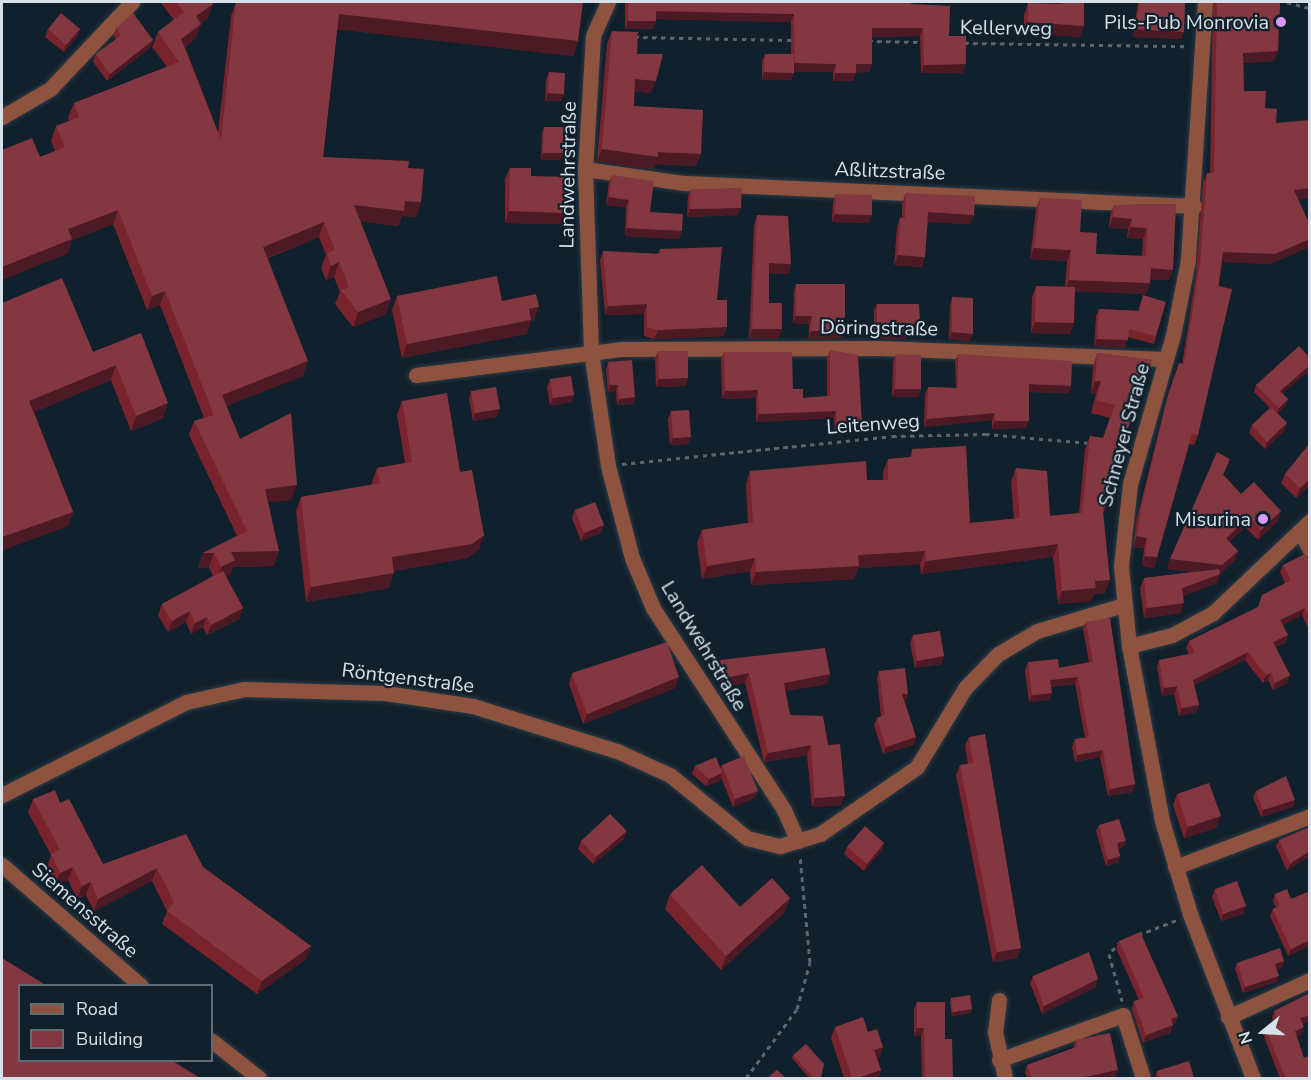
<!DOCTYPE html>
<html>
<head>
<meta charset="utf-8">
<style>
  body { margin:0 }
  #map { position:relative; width:1311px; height:1080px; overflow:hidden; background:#10202c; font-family:"Nunito Sans",sans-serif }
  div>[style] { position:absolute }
  .path>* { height:3px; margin-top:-1.5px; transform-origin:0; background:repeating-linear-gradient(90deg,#596772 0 4.5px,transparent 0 9px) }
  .roads { filter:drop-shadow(0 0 2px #2c3b46) drop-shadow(0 0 2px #2c3b46) }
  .minor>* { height:15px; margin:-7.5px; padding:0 7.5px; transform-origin:7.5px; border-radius:7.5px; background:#8d533f }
  .tertiary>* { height:15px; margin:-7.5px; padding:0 7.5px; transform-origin:7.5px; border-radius:7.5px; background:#8d533f }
  .wall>* { inset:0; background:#79242d }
  .shaded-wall>* { inset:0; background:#4b1a24 }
  .building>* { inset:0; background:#833841 }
  .dots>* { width:16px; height:16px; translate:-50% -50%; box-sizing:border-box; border:3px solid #10202c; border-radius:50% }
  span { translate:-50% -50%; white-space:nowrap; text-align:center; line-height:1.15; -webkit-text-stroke:4.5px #10202c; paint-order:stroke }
  .poi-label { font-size:20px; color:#d5e0e8 }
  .right { translate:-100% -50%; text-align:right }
  .street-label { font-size:20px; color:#d5e0e8 }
  .frame { position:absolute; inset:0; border:3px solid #d5e0e8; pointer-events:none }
  .legend { position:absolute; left:18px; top:984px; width:195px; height:78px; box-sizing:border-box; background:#10202c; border:2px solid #5f6d77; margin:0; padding:8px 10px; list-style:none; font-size:18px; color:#d5e0e8 }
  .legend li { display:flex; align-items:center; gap:12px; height:30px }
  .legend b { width:30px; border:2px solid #5f6d77 }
  .north { position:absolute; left:1233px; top:1002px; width:60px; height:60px; -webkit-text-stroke:4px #10202c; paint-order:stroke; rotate:252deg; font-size:16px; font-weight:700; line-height:24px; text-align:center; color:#d5e0e8 }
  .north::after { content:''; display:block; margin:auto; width:21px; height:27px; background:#d5e0e8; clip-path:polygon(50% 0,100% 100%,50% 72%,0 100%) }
</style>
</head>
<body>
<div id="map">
  <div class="path">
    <i style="left:1287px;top:2px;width:24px;rotate:15deg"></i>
    <i style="left:634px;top:37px;width:161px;rotate:1.1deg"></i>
    <i style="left:868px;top:41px;width:53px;rotate:1.1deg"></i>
    <i style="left:964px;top:43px;width:224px;rotate:0.8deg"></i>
    <i style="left:622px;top:464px;width:271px;rotate:-5.9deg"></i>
    <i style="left:892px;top:436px;width:93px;rotate:-1.2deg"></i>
    <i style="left:985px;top:434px;width:105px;rotate:4.9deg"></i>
    <i style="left:1138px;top:935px;width:42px;rotate:-21deg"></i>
    <i style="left:1121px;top:941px;width:18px;rotate:133deg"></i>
    <i style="left:1109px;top:954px;width:49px;rotate:74.5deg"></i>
    <i style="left:746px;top:1078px;width:86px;rotate:-53.5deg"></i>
    <i style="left:797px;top:1009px;width:49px;rotate:-74.5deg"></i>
    <i style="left:810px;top:962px;width:106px;rotate:-95.4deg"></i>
  </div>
  <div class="roads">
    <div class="minor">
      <i style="left:608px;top:2px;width:37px;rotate:114deg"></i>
      <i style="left:593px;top:36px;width:133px;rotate:93.4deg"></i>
      <i style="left:585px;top:169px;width:183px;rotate:88.1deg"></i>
      <i style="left:591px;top:352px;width:115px;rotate:81.5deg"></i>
      <i style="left:608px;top:466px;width:95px;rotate:75.4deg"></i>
      <i style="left:632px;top:558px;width:54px;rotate:67.2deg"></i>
      <i style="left:653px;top:608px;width:241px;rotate:57deg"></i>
      <i style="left:784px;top:810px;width:34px;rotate:66deg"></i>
      <i style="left:2px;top:117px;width:56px;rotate:-30.3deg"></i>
      <i style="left:50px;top:89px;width:120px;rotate:-46.7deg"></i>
      <i style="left:585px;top:169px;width:101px;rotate:8deg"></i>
      <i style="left:685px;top:183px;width:510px;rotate:2.59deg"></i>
      <i style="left:416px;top:375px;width:208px;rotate:-7.2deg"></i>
      <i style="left:622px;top:349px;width:256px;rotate:-0.2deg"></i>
      <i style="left:878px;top:348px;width:288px;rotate:2.2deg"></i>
      <i style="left:1300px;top:531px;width:21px;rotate:62deg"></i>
      <i style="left:1129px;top:646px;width:44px;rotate:-14.3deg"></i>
      <i style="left:1172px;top:635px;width:47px;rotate:-28.2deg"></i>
      <i style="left:1213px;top:613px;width:134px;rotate:-43.5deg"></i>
      <i style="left:2px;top:795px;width:206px;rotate:-26.8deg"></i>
      <i style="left:186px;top:702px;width:59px;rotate:-12.6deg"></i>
      <i style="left:244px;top:689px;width:141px;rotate:1.6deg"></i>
      <i style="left:385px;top:693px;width:89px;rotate:8.4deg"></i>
      <i style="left:473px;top:706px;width:151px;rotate:17.4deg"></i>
      <i style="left:617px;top:751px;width:58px;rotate:24.4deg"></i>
      <i style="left:670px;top:775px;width:99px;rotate:39.3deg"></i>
      <i style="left:747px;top:838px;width:34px;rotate:14deg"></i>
      <i style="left:780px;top:846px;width:42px;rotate:-16.7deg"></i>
      <i style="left:820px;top:834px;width:118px;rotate:-34.6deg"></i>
      <i style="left:917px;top:767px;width:92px;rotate:-58.7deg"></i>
      <i style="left:965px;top:688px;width:47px;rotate:-45.9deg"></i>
      <i style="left:998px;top:654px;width:45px;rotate:-30.5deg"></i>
      <i style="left:1037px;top:631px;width:90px;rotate:-16.8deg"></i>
      <i style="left:2px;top:865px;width:184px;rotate:41deg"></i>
      <i style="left:1175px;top:867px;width:144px;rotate:-20.7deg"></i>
      <i style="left:999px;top:1000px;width:32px;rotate:97deg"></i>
      <i style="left:995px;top:1032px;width:47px;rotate:77.7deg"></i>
      <i style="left:1228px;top:1017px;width:90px;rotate:-24.3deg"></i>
      <i style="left:212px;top:1041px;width:60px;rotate:38.2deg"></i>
      <i style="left:999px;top:1060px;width:132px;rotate:-19.9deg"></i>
      <i style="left:1123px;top:1015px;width:66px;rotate:72.4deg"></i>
    </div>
    <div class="tertiary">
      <i style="left:1205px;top:2px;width:259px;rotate:93.8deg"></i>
      <i style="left:1188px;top:260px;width:76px;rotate:101.3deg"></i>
      <i style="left:1173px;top:335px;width:155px;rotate:106.1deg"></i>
      <i style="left:1130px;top:484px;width:82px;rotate:96.3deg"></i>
      <i style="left:1121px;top:566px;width:80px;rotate:84.3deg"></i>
      <i style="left:1129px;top:646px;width:178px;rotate:79.3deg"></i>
      <i style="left:1162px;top:821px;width:97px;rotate:73.2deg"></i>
      <i style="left:1190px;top:914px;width:176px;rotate:69deg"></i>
    </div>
  </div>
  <div class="wall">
    <i style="clip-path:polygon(161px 2px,211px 2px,213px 4px,208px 18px,201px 23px,196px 38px,185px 47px,218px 132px,231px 16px,236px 2px,578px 41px,573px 56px,337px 29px,323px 157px,408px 168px,421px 202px,416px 217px,402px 216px,398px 226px,360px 221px,386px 314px,353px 327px,335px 304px,340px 292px,334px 277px,326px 280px,321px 268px,326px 255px,319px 237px,268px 258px,303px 376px,226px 406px,240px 439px,291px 500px,268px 502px,274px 566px,233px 567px,230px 575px,226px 576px,243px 608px,239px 619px,207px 635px,203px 627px,191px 634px,186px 622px,168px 632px,158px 615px,162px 604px,213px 576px,209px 567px,198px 568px,203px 553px,237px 536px,189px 435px,194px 421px,204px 418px,160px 305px,147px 310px,113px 224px,72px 240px,67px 254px,40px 157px,55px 151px,51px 141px,56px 126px,70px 121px,68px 118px,74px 103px,167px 67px,152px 47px,158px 32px,174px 20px,161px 3px)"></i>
    <i style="clip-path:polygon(625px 2px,911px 2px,911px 4px,949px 36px,963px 73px,921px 73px,920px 36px,872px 37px,872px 64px,869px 72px,856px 72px,853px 81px,833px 81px,833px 72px,794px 72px,791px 80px,762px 80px,762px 61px,765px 54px,791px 54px,791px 22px,656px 19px,653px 29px,625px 29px)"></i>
    <i style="clip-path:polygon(1060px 2px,1084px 2px,1080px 37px,1024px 33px,1024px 15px,1028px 3px,1059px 4px)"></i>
    <i style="clip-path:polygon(1138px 2px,1185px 2px,1184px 32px,1181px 39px,1133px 37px)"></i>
    <i style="clip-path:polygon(1213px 2px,1280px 2px,1274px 61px,1243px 63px,1244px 91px,1265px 108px,1276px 123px,1310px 198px,1298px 199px,1271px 264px,1222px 262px,1198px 435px,1194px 445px,1189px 444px,1154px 568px,1142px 566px,1144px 548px,1133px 547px,1137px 518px,1165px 406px,1175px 374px,1182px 364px,1196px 275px,1203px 183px,1207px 173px,1210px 173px)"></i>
    <i style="clip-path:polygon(116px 28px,153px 40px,150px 48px,107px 81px,93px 62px,96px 54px,116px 39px,113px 36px)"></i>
    <i style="clip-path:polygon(48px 29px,80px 29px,77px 37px,64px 52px,45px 37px)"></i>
    <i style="clip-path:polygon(612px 31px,637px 54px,651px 93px,634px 91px,634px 106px,696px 166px,655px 164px,653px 169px,597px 161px,607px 43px)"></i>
    <i style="clip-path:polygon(549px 72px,564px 94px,561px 101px,545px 101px,546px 80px)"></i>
    <i style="clip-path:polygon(544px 127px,561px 160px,541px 160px,542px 133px)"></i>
    <i style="clip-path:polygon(510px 168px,531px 176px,567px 213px,563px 224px,505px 223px,505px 179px)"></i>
    <i style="clip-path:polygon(612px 175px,650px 212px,679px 239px,625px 236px,626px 207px,606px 205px,609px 182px)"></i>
    <i style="clip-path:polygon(691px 189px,738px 215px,687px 217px,688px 196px)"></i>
    <i style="clip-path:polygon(906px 193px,974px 215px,970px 224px,928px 222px,922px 267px,894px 265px,897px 227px,900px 218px,902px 218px,902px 203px)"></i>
    <i style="clip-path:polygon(836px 194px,869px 223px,832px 222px,833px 202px)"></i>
    <i style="clip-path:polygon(1040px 198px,1080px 232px,1096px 254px,1142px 256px,1143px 239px,1127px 238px,1128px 229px,1109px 228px,1110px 216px,1114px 205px,1176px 204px,1169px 280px,1150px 279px,1150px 283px,1146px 294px,1075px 291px,1070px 334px,1031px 333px,1032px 297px,1036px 286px,1065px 287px,1067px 261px,1030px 259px,1036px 209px)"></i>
    <i style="clip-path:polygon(757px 215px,791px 264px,788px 274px,769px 273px,769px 303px,782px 329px,778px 339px,749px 339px,754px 225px)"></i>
    <i style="clip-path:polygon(660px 249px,717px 300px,724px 336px,654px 339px,644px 336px,644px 314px,605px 315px,600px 260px,603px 251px,658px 254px)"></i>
    <i style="clip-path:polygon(796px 284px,842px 338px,809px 339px,809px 324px,793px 323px,794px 291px)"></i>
    <i style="clip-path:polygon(1143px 295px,1156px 336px,1154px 344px,1128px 337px,1125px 348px,1094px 346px,1096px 316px,1099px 309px,1138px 311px)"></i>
    <i style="clip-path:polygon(397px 296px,502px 301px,534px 321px,531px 321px,526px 334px,402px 358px,392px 310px)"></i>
    <i style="clip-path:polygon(952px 297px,970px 342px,949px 339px,950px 305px)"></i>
    <i style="clip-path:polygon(2px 303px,93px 352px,141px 333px,163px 418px,131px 431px,111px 380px,34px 412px,73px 512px,68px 526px,2px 550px)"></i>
    <i style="clip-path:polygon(877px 304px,920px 324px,917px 331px,908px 331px,905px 339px,874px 338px,874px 311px)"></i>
    <i style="clip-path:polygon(830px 350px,862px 425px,860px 433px,835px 434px,834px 418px,756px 422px,756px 398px,722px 399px,721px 359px,724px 352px,793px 389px,803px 398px,827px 396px,827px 358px)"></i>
    <i style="clip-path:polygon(658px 351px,686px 386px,656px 387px,655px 359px)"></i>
    <i style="clip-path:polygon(1097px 353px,1152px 360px,1123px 441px,1118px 439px,1107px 503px,1103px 514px,1105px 593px,1094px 594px,1091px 601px,1058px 604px,1053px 557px,921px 574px,920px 564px,858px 568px,854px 579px,751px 585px,750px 571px,702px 579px,697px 543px,702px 530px,748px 523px,746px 484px,750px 471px,867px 480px,883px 480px,883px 472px,888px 459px,910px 457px,912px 449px,970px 523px,1014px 519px,1011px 482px,1016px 468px,1050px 516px,1079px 513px,1085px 449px,1090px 436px,1103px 438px,1110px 418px,1091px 413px,1096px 394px,1091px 394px,1093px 366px)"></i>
    <i style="clip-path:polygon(896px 354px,921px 389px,918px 397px,892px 397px,893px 362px)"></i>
    <i style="clip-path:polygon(958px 354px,1069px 393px,1029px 392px,1026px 428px,992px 429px,992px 420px,924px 427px,925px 394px,928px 387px,956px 388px,955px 361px)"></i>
    <i style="clip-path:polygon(1310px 358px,1310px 370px,1282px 393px,1288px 399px,1285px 406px,1278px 414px,1287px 423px,1284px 431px,1265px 449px,1249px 433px,1252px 425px,1270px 408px,1254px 392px,1256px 385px)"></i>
    <i style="clip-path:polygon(608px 362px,635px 397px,633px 404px,617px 405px,616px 391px,608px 392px,606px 369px)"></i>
    <i style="clip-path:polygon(550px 379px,574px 395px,571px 402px,550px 406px,547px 387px)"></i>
    <i style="clip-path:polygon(471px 391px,497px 417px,473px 421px,469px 399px)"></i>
    <i style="clip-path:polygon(402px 401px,460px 472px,484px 535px,479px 549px,467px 558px,394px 571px,389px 588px,306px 602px,296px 511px,301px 497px,372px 485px,372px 482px,377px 468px,405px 463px,397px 415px)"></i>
    <i style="clip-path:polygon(671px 411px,688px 444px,670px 445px,668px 419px)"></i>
    <i style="clip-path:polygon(1310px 443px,1310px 485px,1296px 498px,1281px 483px,1285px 474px)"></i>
    <i style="clip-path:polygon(1224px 475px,1241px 494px,1278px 521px,1258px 540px,1245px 527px,1229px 542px,1238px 551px,1234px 561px,1220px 573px,1217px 583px,1183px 596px,1181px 613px,1144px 618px,1140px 588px,1144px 578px,1194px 572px,1167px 569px,1170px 559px)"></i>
    <i style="clip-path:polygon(575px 510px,604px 525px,601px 533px,581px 541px,572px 518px)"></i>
    <i style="clip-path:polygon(1310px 562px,1310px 632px,1302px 615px,1283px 625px,1288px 635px,1285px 643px,1275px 647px,1290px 675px,1287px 683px,1273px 690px,1268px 680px,1263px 683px,1245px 660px,1194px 685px,1199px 705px,1196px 712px,1179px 716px,1174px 694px,1162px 696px,1157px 667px,1159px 660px,1189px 654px,1186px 648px,1189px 641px,1258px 607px,1285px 583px,1280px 572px,1283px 565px)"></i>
    <i style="clip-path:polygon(1086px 622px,1135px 784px,1132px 792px,1108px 796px,1100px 757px,1075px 762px,1072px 747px,1075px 739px,1085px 738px,1075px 684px,1051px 687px,1052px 693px,1049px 700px,1029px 702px,1025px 670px,1028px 662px,1059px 668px,1089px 662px,1083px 629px)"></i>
    <i style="clip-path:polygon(913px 635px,944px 656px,941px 664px,915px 668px,910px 643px)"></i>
    <i style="clip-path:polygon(720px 660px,830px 674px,827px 684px,785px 691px,790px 715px,828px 745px,841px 805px,812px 807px,807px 755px,764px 762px,745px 683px,720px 688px,717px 669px)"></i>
    <i style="clip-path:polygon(879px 671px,906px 701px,904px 701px,916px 737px,913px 745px,883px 754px,874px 725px,877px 718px,881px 716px,877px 678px)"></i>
    <i style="clip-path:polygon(572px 673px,675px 688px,583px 724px,569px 684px)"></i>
    <i style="clip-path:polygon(969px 737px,1021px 948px,1017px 958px,993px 962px,956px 775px,960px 765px,968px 764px,965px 746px)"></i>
    <i style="clip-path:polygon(722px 765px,758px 791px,755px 798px,733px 807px,721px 777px,720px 781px,706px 786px,692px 774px,695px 766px,720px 768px)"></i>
    <i style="clip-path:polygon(1256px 791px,1295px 800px,1293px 807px,1261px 817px,1253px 797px)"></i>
    <i style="clip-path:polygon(1177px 794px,1216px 828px,1184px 838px,1173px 805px)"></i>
    <i style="clip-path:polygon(33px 799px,60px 803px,103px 864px,203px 867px,311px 946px,306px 959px,257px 994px,162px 924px,167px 911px,152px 881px,94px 911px,86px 895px,77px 899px,68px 880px,55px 886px,47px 867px,51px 855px,28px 812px)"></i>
    <i style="clip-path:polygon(1099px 825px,1123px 847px,1118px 849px,1120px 856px,1118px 863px,1106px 866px,1096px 831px)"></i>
    <i style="clip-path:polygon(1310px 827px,1287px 871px,1276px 846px,1279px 840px)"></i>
    <i style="clip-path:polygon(624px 839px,593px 864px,578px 849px,581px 841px)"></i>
    <i style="clip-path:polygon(884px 843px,882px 850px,864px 871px,844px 854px,847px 847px)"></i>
    <i style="clip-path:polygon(1215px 889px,1246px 906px,1243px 914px,1221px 921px,1212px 897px)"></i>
    <i style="clip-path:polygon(1310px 891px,1310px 946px,1288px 956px,1270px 916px,1273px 909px,1276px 908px,1273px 901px,1275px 894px,1291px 899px)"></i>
    <i style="clip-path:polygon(670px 894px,740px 907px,790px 898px,784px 913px,721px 970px,665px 909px)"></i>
    <i style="clip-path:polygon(1119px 941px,1178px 1016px,1175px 1024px,1173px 1025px,1170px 1033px,1143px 1043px,1132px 1009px,1134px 1001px,1139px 1000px,1116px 948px)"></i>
    <i style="clip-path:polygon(1284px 961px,1282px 967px,1277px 969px,1277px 982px,1243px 993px,1235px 969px,1237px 963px)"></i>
    <i style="clip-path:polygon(1033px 976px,1096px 987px,1042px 1014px,1030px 983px)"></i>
    <i style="clip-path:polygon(1310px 993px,1310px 1021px,1302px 1024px,1301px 1035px,1296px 1036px,1310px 1078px,1280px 1078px,1264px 1037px,1266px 1030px,1275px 1027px,1272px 1018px,1274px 1011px)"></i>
    <i style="clip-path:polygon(951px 998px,972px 1009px,971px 1013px,952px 1016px,950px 1002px)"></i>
    <i style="clip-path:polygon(917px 1002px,945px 1039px,953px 1078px,922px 1078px,921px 1036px,914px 1036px,914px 1009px)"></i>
    <i style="clip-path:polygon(835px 1027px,868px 1032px,883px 1047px,879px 1058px,877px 1059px,881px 1070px,878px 1078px,844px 1078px,831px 1038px)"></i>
    <i style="clip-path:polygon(1076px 1040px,1115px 1078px,1027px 1078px,1025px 1072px,1027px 1065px,1073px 1048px)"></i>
    <i style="clip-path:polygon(793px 1055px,821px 1078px,809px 1078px,792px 1058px)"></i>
    <i style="clip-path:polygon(1157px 1071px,1194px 1078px,1155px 1078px)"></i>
  </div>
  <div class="shaded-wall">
    <i style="clip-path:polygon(213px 4px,208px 18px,191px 31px,196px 16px)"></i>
    <i style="clip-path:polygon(656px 11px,794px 14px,791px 22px,653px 19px)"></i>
    <i style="clip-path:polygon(339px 14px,578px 41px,573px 56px,334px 29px)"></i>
    <i style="clip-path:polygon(628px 21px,656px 21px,653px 29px,625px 29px)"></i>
    <i style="clip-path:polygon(1028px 22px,1084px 26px,1080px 37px,1024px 33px)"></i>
    <i style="clip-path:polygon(201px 24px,196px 38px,176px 54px,181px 39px)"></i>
    <i style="clip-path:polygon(872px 28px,923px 28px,920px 36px,869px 37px)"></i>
    <i style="clip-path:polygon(80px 29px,77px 37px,64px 52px,66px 45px)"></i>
    <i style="clip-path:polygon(1135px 29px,1184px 32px,1181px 39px,1133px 37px)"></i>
    <i style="clip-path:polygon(153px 40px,150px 48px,107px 81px,110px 74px)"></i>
    <i style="clip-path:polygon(1278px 51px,1274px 61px,1239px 63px,1243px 53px)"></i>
    <i style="clip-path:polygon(795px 63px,836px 64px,833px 72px,792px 72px)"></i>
    <i style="clip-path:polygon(856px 64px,872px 64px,869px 72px,853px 73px)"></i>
    <i style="clip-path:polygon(966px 64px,963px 73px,921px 73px,924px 65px)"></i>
    <i style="clip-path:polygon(764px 72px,794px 73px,791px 80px,762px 80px)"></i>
    <i style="clip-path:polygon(836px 73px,856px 73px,853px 81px,833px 81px)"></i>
    <i style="clip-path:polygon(635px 79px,656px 81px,651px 93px,630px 91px)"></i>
    <i style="clip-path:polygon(548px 93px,564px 94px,561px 101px,545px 101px)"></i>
    <i style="clip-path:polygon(602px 149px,658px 152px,701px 154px,696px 166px,655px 164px,653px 169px,597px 161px)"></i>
    <i style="clip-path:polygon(543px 153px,564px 153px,561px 160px,541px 160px)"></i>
    <i style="clip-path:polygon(1310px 188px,1310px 198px,1290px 200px,1294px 190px)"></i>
    <i style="clip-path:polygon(609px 197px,629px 200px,626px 207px,606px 205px)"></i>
    <i style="clip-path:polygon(405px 201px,421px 202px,416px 217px,402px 216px,398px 226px,349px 220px,354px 205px)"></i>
    <i style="clip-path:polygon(741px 208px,738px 215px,687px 217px,690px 209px)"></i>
    <i style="clip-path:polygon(118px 210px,113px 224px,72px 240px,67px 254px,2px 280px,2px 267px,68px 229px)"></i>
    <i style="clip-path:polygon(509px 211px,567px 213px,563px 224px,505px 223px)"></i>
    <i style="clip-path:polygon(928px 212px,974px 215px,970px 224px,925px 222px)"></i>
    <i style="clip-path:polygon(835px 214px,872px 215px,869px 223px,832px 222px)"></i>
    <i style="clip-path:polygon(1113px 217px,1132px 219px,1128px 229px,1109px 228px)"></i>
    <i style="clip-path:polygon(324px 222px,319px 237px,258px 261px,263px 247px)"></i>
    <i style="clip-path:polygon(1131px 227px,1147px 228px,1143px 239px,1127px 238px)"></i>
    <i style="clip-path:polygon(627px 228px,682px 231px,679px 239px,625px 236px)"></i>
    <i style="clip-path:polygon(1310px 239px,1310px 247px,1271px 264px,1220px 262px,1223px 252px)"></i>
    <i style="clip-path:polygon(1034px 248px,1071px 250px,1067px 261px,1030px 259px)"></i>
    <i style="clip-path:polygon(898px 255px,925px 257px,922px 267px,894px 265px)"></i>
    <i style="clip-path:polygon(339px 262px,334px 277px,326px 280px,331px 266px)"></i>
    <i style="clip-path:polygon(769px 263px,791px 264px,788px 274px,765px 273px)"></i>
    <i style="clip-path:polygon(1151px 268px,1173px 270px,1169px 280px,1147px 279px)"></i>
    <i style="clip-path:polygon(1069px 280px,1150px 283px,1146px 294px,1065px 291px)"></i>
    <i style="clip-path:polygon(165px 291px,160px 305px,147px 310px,152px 296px)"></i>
    <i style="clip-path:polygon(391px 299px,386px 314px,353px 327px,358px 312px)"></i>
    <i style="clip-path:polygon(647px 304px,644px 314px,605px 315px,608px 306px)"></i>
    <i style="clip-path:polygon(539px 307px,534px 321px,531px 321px,526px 334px,402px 358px,407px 344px)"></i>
    <i style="clip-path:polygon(796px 316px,812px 316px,809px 324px,793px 323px)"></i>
    <i style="clip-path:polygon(1035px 322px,1074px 323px,1070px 334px,1031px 333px)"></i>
    <i style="clip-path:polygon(908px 324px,920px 324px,917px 331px,905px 331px)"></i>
    <i style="clip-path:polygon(727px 327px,724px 336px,654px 339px,658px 330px)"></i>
    <i style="clip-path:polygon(752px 329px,782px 329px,778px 339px,749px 339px)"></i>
    <i style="clip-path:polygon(811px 331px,845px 331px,842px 338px,809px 339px)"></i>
    <i style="clip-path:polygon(877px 331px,908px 332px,905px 339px,874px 338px)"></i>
    <i style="clip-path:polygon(952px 332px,973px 334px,970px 342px,949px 339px)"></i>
    <i style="clip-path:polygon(1097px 339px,1128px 340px,1125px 348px,1094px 346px)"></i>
    <i style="clip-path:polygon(308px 361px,303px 376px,217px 410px,222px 395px)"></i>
    <i style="clip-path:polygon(116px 365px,111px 380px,24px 416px,29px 401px)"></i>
    <i style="clip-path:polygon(1310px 365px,1310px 370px,1277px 398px,1280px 391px)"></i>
    <i style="clip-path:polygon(688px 378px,686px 386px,656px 387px,659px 379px)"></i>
    <i style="clip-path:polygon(1095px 381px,1101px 381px,1096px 394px,1091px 394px)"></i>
    <i style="clip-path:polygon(1029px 384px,1071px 386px,1069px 393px,1026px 392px)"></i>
    <i style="clip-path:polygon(610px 385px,618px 385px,616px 391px,608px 392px)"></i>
    <i style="clip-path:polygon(895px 389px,921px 389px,918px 397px,892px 397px)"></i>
    <i style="clip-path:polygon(758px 390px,756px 398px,722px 399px,725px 391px)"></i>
    <i style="clip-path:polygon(574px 395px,571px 402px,550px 406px,553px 398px)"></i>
    <i style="clip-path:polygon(635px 397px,633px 404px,617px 405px,619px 399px)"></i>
    <i style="clip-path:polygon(1288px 399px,1285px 406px,1277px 415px,1279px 408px)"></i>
    <i style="clip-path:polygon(168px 403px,163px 418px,131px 431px,136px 416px)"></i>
    <i style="clip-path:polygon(500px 409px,497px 417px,473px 421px,475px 413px)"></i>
    <i style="clip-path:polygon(836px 411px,834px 418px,756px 422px,759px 414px)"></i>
    <i style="clip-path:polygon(995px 413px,992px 420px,924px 427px,927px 419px)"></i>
    <i style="clip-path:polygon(995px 421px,1029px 421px,1026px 428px,992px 429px)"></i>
    <i style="clip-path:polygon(1287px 423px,1284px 431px,1265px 449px,1267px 442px)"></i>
    <i style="clip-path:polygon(862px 425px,860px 433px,835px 434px,837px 427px)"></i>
    <i style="clip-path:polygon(691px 437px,688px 444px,670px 445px,673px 438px)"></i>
    <i style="clip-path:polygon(1310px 479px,1310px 485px,1296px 498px,1300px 488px)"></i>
    <i style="clip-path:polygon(297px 485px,291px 500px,260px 503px,265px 489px)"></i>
    <i style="clip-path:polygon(1281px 511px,1278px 521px,1258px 540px,1261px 530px)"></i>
    <i style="clip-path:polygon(73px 512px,68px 526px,2px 550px,2px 537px)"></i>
    <i style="clip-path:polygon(1249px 517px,1245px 527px,1222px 548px,1226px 538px)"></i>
    <i style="clip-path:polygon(604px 525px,601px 533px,581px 541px,584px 533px)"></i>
    <i style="clip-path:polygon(484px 535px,479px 549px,467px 558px,387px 572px,392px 557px)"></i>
    <i style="clip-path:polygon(1137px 536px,1147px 538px,1144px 548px,1133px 547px)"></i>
    <i style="clip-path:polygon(1058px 544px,1053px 557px,921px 574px,926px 561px)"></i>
    <i style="clip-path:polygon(279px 551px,274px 566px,233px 567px,230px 575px,216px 582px,221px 567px,231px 552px)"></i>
    <i style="clip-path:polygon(925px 551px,920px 564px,858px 568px,854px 579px,751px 585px,756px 572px,858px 555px)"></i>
    <i style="clip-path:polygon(1238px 551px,1234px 561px,1220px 574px,1217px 583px,1179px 598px,1182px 588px,1218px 575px,1167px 569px,1170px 559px)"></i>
    <i style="clip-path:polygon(203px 553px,214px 553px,209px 567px,198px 568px)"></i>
    <i style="clip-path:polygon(1145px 556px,1157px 557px,1154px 568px,1142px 566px)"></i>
    <i style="clip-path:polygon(755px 558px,750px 571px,702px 579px,707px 566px)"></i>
    <i style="clip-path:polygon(394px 573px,389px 588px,306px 602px,311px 587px)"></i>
    <i style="clip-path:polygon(1110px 580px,1105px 593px,1094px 594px,1091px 601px,1058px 604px,1062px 591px,1095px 581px)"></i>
    <i style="clip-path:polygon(1184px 603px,1181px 613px,1144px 618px,1147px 608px)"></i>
    <i style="clip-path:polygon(243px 608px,239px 619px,207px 635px,211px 625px)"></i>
    <i style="clip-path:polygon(1305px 608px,1302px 615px,1277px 628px,1280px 620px)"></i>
    <i style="clip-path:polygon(190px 611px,186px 622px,168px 632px,172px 621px)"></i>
    <i style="clip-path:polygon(207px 617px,203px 627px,191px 634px,195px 623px)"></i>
    <i style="clip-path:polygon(1288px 635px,1285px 643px,1270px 650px,1273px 642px)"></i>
    <i style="clip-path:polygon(1248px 652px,1245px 660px,1190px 687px,1193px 680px)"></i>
    <i style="clip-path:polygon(944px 656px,941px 664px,915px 668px,917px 661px)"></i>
    <i style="clip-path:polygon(749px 673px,745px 683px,720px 688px,724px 678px)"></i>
    <i style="clip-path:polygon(1271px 673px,1268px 680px,1263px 683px,1266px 675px)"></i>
    <i style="clip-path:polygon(830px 674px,827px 684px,780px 692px,784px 683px)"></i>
    <i style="clip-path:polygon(1290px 675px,1287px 683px,1273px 690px,1275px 683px)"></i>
    <i style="clip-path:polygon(679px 677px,675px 688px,583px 724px,587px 714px)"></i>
    <i style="clip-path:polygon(1078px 677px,1075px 684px,1048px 687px,1050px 680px)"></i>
    <i style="clip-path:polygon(1177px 686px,1174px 694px,1162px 696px,1164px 688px)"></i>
    <i style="clip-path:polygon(1052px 693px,1049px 700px,1029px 702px,1032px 695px)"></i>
    <i style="clip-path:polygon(902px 694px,908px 694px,906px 701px,899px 702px)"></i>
    <i style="clip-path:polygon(1199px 705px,1196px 712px,1179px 716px,1182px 708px)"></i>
    <i style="clip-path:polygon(916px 737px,913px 745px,883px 754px,886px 747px)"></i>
    <i style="clip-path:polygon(811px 745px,807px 755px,764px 762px,768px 753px)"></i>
    <i style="clip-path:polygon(1103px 750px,1100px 757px,1075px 762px,1077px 755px)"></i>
    <i style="clip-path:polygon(722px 773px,720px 781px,706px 786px,709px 779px)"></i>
    <i style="clip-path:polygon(1135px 784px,1132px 792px,1108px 796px,1110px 789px)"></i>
    <i style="clip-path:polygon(758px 791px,755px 798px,733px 807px,735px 799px)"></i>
    <i style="clip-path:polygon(845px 796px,841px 805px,812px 807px,815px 798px)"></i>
    <i style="clip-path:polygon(1295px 800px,1293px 807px,1261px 817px,1263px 810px)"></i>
    <i style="clip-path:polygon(1221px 816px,1216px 828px,1184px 838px,1188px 827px)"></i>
    <i style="clip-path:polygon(627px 831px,624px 839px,593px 864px,596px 857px)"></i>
    <i style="clip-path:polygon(1126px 841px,1123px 847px,1114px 850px,1117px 843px)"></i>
    <i style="clip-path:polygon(884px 843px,882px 850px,864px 871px,867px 864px)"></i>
    <i style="clip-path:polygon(1310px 851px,1310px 856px,1287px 871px,1290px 864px)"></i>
    <i style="clip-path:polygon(1120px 856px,1118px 863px,1106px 866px,1108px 860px)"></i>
    <i style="clip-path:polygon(73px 867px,68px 880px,55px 886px,60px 873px)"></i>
    <i style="clip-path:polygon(157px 868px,152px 881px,94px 911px,98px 899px)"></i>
    <i style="clip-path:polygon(91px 882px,86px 895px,77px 899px,82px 886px)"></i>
    <i style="clip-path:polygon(790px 898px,784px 913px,721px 970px,726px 956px)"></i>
    <i style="clip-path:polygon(1246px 906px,1243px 914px,1221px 921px,1223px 914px)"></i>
    <i style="clip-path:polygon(1310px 940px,1310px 946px,1288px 956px,1291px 949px)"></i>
    <i style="clip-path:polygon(311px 946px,306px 959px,257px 994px,262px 981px)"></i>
    <i style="clip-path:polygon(1021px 948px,1017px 958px,993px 962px,997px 952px)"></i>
    <i style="clip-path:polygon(1284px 961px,1282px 967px,1273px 970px,1275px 964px)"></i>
    <i style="clip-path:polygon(1279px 976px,1277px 982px,1243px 993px,1245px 987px)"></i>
    <i style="clip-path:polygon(1098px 979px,1096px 987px,1042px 1014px,1044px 1006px)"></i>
    <i style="clip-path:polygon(972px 1009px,971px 1013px,952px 1016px,953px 1012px)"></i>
    <i style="clip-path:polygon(1310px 1015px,1310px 1021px,1298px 1025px,1300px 1018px)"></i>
    <i style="clip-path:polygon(1178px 1016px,1175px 1024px,1168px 1027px,1171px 1019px)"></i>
    <i style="clip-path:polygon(1173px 1025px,1170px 1033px,1143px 1043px,1146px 1035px)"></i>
    <i style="clip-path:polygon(1304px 1027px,1301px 1035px,1292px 1038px,1295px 1031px)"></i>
    <i style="clip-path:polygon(917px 1028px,924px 1028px,921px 1036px,914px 1036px)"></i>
    <i style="clip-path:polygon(883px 1047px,879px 1058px,870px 1061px,874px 1050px)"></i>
    <i style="clip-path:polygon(881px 1070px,878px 1078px,857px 1078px)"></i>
    <i style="clip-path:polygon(1118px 1070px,1115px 1078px,1079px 1078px)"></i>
  </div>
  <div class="building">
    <i style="clip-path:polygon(176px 2px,211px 2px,213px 4px,196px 16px,201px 24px,181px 39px,221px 140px,236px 2px,583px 2px,578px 41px,339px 14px,323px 157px,409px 161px,408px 168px,424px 169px,421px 202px,405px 201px,404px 211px,354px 205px,391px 299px,358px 312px,341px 290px,349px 287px,339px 262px,331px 266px,327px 253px,335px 250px,324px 222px,263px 247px,308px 361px,222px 395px,240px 439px,291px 413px,297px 485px,265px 489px,279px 551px,231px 552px,235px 560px,221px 567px,214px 553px,203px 553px,247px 531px,194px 421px,214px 415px,165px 291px,152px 296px,118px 210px,68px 229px,72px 239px,2px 267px,2px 150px,32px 138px,40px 157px,65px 147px,56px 126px,79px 117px,74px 103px,179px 62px,158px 32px,184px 12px)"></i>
    <i style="clip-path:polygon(628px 2px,911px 2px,911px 4px,950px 6px,949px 36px,966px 36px,966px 64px,924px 65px,923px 28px,872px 28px,872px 64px,856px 64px,856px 73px,836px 73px,836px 64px,795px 63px,794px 14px,656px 11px,656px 21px,628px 21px)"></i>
    <i style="clip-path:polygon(1064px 2px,1084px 2px,1084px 26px,1028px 22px,1028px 3px,1064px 4px)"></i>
    <i style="clip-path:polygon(1140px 2px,1185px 2px,1184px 32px,1135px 29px)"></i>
    <i style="clip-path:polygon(1217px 2px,1280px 2px,1278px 51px,1243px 53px,1244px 91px,1266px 91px,1265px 108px,1277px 109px,1276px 123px,1310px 120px,1310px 188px,1294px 190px,1310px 225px,1310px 239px,1275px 254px,1223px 252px,1218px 286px,1232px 289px,1198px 435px,1192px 434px,1157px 557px,1145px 556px,1147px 538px,1137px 536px,1141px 508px,1168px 395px,1179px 363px,1184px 364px,1200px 265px,1207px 173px,1214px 173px)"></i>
    <i style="clip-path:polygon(61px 13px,80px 29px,66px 45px,48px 29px)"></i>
    <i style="clip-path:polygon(133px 13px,153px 40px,110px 74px,96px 54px,121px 35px,116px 28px)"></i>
    <i style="clip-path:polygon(612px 31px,638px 32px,637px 54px,663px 54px,656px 81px,635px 79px,634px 106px,703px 110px,701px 154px,658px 152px,658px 157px,602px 149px)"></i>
    <i style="clip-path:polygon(765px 54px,794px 54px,794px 73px,764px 72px)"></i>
    <i style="clip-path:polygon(549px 72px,565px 73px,564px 94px,548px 93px)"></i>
    <i style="clip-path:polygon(544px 127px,565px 127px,564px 153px,543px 153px)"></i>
    <i style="clip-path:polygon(510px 168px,531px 168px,531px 176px,568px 177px,567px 213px,509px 211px)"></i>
    <i style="clip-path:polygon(612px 175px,654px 181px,650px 212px,683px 214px,682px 231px,627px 228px,629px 200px,609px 197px)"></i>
    <i style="clip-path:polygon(742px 188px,741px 208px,690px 209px,691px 189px)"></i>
    <i style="clip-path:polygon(906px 193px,975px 196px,974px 215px,928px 212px,925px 257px,898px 255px,900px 218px,905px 218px)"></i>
    <i style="clip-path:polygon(836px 194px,872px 195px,872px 215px,835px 214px)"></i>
    <i style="clip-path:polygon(1040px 198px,1082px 200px,1080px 232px,1097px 233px,1096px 254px,1146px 256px,1147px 228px,1131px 227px,1132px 219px,1113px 217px,1114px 205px,1176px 204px,1173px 270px,1151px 268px,1150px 283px,1069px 280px,1071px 250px,1034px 248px)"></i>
    <i style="clip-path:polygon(757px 215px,788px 216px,791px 264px,769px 263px,769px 303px,782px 303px,782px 329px,752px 329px)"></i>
    <i style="clip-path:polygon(722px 247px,717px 300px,727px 300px,727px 327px,658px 330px,647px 327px,647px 304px,608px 306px,603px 251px,660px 254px,660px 249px)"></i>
    <i style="clip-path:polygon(497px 276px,502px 301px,536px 294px,539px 307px,529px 309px,531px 320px,407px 344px,397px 296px)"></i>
    <i style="clip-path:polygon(62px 278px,93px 352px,141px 333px,168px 403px,136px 416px,116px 365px,29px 401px,73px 512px,2px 537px,2px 303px)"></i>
    <i style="clip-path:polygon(796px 284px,845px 284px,845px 331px,811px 331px,812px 316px,796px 316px)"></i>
    <i style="clip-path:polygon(1036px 286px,1075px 287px,1074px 323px,1035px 322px)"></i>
    <i style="clip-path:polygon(1143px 295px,1166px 302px,1156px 336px,1129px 329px,1128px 340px,1097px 339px,1099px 309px,1139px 311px)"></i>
    <i style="clip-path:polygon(952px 297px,973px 298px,973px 334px,952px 332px)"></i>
    <i style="clip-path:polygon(877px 304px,919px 304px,920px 324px,908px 324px,908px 332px,877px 331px)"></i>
    <i style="clip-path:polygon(1299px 346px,1310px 358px,1310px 365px,1280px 391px,1288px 399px,1279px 408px,1256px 385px)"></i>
    <i style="clip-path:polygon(830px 350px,858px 355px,862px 425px,837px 427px,836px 411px,759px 414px,758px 390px,725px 391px,724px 352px,792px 352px,793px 389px,803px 389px,803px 398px,830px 396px)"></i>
    <i style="clip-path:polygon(658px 351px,688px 351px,688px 378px,659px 379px)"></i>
    <i style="clip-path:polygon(1097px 353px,1152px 360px,1128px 428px,1120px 426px,1107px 503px,1102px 502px,1110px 580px,1095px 581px,1096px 588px,1062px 591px,1058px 544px,926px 561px,925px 551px,858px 555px,859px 566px,756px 572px,755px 558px,707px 566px,702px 530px,753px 522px,750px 471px,866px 461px,867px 480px,888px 480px,888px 459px,912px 457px,912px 449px,966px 446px,970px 523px,1020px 518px,1016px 468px,1047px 471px,1050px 516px,1082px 513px,1090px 436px,1103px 438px,1115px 405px,1096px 400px,1101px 381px,1095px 381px)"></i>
    <i style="clip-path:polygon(896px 354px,921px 355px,921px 389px,895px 389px)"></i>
    <i style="clip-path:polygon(958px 354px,1072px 361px,1071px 386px,1029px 384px,1029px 421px,995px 421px,995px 413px,927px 419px,928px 387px,958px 388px)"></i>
    <i style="clip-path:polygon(632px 360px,635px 397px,619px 399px,618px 385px,610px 385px,608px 362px)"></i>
    <i style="clip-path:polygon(571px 376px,574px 395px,553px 398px,550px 379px)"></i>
    <i style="clip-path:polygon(496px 387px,500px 409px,475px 413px,471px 391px)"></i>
    <i style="clip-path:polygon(447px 393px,460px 472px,472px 470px,484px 535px,472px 544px,392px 557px,394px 573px,311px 587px,301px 497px,380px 483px,377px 468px,412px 462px,402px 401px)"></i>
    <i style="clip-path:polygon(1271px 407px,1287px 423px,1267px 442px,1252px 425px)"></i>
    <i style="clip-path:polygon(689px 410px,691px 437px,673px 438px,671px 411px)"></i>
    <i style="clip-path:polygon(1310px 443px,1310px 479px,1300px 488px,1285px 474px)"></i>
    <i style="clip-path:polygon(1217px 452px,1230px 459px,1223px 475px,1241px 494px,1254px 482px,1281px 511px,1261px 530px,1249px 517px,1226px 538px,1238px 551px,1222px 565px,1170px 559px)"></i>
    <i style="clip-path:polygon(595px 502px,604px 525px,584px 533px,575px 510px)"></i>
    <i style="clip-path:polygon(1305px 554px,1310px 562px,1310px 618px,1305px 608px,1280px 620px,1288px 635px,1273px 642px,1290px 675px,1275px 683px,1271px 673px,1266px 675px,1248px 652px,1193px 680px,1199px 705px,1182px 708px,1177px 686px,1164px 688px,1159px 660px,1195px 653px,1189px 641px,1258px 607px,1262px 595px,1291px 580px,1283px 565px)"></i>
    <i style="clip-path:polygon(1219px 569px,1220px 574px,1182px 588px,1184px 603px,1147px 608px,1144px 578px)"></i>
    <i style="clip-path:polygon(223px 571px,243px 608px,211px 625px,207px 617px,195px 623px,190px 611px,172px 621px,162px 604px)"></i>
    <i style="clip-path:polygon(1110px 618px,1135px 784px,1110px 789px,1103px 750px,1077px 755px,1075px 739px,1089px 737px,1078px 677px,1050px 680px,1052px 693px,1032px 695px,1028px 662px,1058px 659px,1059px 668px,1093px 662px,1086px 622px)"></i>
    <i style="clip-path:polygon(940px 631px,944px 656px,917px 661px,913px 635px)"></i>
    <i style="clip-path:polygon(667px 642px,679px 677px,587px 714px,572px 673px)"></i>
    <i style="clip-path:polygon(825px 648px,830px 674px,784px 683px,790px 715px,823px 716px,828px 745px,840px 744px,845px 796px,815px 798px,811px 745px,768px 753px,749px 673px,724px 678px,720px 660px)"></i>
    <i style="clip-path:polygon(905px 668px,908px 694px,902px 694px,916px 737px,886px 747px,877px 718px,885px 715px,879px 671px)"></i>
    <i style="clip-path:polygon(985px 734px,1021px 948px,997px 952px,960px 765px,973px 763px,969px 737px)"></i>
    <i style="clip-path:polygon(744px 756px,758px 791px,735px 799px,722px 765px)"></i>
    <i style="clip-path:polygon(716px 757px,722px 773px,709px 779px,695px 766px)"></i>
    <i style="clip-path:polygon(1286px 776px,1295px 800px,1263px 810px,1256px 791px)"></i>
    <i style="clip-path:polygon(1209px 783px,1221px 816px,1188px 827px,1177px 794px)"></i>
    <i style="clip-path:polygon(55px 790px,60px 803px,69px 799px,103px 864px,186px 834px,203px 867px,311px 946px,262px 981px,167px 911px,174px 902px,157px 868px,98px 899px,91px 882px,82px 886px,73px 867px,60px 873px,51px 854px,60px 850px,33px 799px)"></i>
    <i style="clip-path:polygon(610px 814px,627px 831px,596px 857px,581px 841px)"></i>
    <i style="clip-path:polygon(1119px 819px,1126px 841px,1117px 843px,1120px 856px,1108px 860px,1099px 825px)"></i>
    <i style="clip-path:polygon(865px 826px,884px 843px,867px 864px,847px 847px)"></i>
    <i style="clip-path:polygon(1310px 827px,1310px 851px,1290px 864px,1279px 840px)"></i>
    <i style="clip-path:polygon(702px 865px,740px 907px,772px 878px,790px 898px,726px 956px,670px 894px)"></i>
    <i style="clip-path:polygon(1237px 881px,1246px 906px,1223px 914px,1215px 889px)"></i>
    <i style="clip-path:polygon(1287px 889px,1291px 899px,1310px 891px,1310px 940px,1291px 949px,1273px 909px,1280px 906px,1275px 894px)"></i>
    <i style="clip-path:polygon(1140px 932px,1178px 1016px,1171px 1019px,1173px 1025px,1146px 1035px,1134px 1001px,1144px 998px,1119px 941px)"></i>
    <i style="clip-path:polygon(1280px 948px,1284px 961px,1275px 964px,1279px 976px,1245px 987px,1237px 963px)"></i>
    <i style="clip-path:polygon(1089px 952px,1098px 979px,1044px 1006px,1033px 976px)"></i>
    <i style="clip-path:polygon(2px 958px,47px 986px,20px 986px,20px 1060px,171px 1060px,200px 1078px,2px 1078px)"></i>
    <i style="clip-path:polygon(1310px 993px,1310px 1015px,1300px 1018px,1304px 1027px,1295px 1031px,1304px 1058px,1310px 1056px,1310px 1078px,1286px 1078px,1266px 1030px,1280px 1025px,1274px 1011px)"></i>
    <i style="clip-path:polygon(970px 995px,972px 1009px,953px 1012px,951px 998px)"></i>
    <i style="clip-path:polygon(917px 1002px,945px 1002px,945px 1039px,952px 1039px,953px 1078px,925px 1078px,924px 1028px,917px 1028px)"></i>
    <i style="clip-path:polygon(863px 1017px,868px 1032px,877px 1029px,883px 1047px,874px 1050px,881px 1070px,857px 1078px,852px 1078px,835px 1027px)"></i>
    <i style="clip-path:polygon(1110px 1033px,1118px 1070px,1079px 1078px,1032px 1078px,1027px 1065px,1077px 1047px,1076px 1040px)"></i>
    <i style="clip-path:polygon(806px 1044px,824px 1064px,821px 1078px,814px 1078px,793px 1055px)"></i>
    <i style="clip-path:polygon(1189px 1061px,1194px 1078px,1160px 1078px,1157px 1071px)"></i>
    <i style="clip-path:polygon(777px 1070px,786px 1078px,767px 1078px)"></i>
  </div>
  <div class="dots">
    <i style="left:1281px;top:22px;background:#d59bfa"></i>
    <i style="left:1263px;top:519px;background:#d59bfa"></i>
  </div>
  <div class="poi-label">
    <span class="right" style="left:1269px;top:22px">Pils-Pub Monrovia</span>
    <span class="right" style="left:1251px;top:519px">Misurina</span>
  </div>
  <div class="street-label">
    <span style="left:1006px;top:28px;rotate:1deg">Kellerweg</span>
    <span style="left:890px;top:171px;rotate:2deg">Aßlitzstraße</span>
    <span style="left:568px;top:175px;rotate:-89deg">Landwehrstraße</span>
    <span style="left:879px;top:328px;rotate:1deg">Döringstraße</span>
    <span style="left:873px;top:424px;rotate:-4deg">Leitenweg</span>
    <span style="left:1124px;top:435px;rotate:-75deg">Schneyer Straße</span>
    <span style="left:704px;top:646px;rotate:59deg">Landwehrstraße</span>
    <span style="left:408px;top:678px;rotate:7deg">Röntgenstraße</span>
    <span style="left:85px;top:910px;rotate:41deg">Siemensstraße</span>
  </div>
  <div class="frame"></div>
  <ul class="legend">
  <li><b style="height:8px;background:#8d533f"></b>Road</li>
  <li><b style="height:16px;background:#833841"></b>Building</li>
  </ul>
  <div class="north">N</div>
</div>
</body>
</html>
